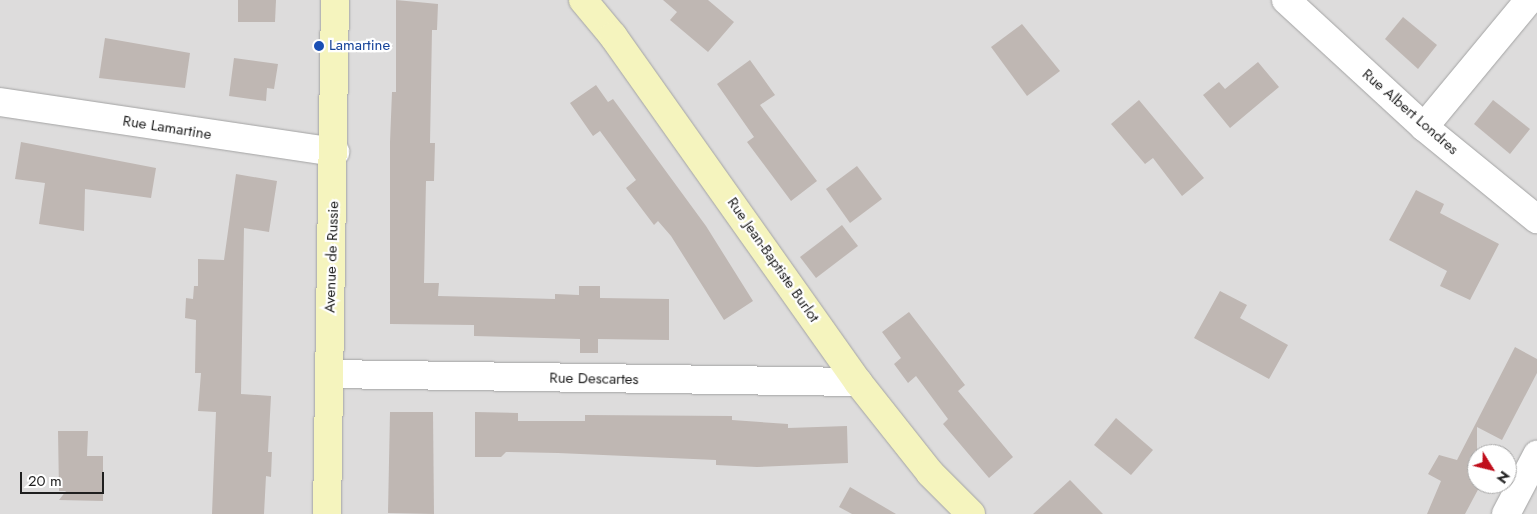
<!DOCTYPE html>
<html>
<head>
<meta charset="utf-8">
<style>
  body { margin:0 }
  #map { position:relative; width:1537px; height:514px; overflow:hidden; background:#efebe6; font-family:Jost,sans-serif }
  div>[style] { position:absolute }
  .residential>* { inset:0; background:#dddcdc }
  .building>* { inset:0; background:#bfb7b3 }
  .roads { filter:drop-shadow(0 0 1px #a3a3a3) drop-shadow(0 0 1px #a3a3a3) }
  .street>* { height:28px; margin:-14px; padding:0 14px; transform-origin:14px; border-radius:14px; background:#fff }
  .secondary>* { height:28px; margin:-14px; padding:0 14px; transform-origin:14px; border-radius:14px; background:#f5f4be }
  .dots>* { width:14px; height:14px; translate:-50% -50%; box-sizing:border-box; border:2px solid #fff; border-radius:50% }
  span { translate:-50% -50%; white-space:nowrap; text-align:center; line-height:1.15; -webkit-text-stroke:4.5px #fff; paint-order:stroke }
  .transit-label { font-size:15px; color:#164399 }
  .left { translate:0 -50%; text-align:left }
  .street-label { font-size:15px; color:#1f1f1f }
  .north { position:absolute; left:1467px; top:444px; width:50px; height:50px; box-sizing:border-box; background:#fff; border:1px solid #a5a5a5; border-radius:50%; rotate:126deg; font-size:14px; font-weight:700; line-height:20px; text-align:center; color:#1f1f1f }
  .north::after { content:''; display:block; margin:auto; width:18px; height:22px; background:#c00e1b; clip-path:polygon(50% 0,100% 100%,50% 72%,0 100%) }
  .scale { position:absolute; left:20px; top:472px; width:84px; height:22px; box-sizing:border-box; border:2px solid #1f1f1f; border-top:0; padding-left:6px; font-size:15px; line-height:18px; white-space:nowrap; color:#1f1f1f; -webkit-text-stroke:4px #fff; paint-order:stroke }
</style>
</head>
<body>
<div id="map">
  <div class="residential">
    <i style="clip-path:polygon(evenodd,0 0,1537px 0,1537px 514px,0 514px,0 0,1477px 454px,1507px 454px,1507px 484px,1477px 484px,1477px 454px)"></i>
  </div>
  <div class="building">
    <i style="clip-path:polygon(238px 0,276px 0,275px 22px,238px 22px)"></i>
    <i style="clip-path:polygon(396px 0,438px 4px,437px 30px,432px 30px,430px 143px,435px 143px,434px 181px,426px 181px,424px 283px,439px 283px,438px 296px,555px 299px,555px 294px,579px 295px,579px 286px,600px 286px,600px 298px,669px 299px,669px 340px,598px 339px,598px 353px,580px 353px,580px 339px,474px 336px,474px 325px,390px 324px,390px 142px,392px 92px,396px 92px)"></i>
    <i style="clip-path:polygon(663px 0,708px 0,734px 22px,708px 52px,670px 20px,677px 12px)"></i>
    <i style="clip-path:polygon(1403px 17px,1437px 45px,1418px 69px,1385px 39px)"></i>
    <i style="clip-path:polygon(1022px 24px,1060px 71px,1027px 96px,991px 47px)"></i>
    <i style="clip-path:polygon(105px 38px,190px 53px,185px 88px,99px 78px)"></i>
    <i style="clip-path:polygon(234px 58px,278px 64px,274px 89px,267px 88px,266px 101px,229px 96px)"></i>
    <i style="clip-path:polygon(750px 60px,775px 95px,760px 105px,817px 181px,791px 201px,747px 142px,754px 137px,717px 84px)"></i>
    <i style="clip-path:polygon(1258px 62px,1279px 87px,1230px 128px,1203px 95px,1219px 82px,1225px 89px)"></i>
    <i style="clip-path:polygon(596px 85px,608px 102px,613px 99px,706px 226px,753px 301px,724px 320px,671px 236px,658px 221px,654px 225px,626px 188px,636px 180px,600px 131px,593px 136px,570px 103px)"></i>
    <i style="clip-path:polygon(1139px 100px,1204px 178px,1182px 196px,1153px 158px,1145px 164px,1111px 124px)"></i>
    <i style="clip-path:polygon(1493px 100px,1530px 129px,1510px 154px,1474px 124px)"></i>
    <i style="clip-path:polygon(21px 142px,156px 168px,151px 198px,85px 189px,84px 231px,39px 224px,45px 183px,15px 179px)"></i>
    <i style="clip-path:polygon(857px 166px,882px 199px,850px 223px,826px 189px)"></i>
    <i style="clip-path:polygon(236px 174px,277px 181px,269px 232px,244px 228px,241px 394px,271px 396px,268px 452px,272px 452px,271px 477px,266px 476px,264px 514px,212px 514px,216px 412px,198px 411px,201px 373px,195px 373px,196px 320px,185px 318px,186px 298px,193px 299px,194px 286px,198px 286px,198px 259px,224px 260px)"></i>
    <i style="clip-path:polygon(1416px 190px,1444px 204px,1440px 213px,1499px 244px,1470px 300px,1440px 286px,1447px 271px,1389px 240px)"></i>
    <i style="clip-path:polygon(842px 225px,858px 246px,816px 278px,800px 257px)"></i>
    <i style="clip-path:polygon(1220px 291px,1247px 305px,1240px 318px,1288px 345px,1269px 379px,1194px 338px)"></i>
    <i style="clip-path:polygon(909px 312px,965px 385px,958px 391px,1013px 457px,989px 478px,943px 424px,948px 419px,916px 376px,908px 383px,894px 364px,901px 358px,882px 332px)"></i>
    <i style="clip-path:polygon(1515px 347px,1537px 359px,1537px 373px,1502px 440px,1477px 427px,1477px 484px,1481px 484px,1465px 514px,1427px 514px,1441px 481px,1428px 474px,1439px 455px,1457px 460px)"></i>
    <i style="clip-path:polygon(390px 412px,433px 412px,434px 514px,388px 513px)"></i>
    <i style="clip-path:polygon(475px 412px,518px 413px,518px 421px,585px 421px,585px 415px,732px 416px,732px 420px,788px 424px,788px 428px,847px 426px,848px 463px,757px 467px,716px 465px,716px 460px,558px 453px,506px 452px,501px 457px,475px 457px)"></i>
    <i style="clip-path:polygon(1116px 418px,1153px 450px,1131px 475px,1094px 445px)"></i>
    <i style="clip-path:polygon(58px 431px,88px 431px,87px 456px,103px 456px,103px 501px,59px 500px,66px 491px,59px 491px)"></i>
    <i style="clip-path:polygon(1070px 480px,1103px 514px,1033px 514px)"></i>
    <i style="clip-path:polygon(850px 487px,896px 514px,852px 514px,839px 507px)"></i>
  </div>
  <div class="roads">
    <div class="street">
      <i style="left:1286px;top:0;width:188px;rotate:42.6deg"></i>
      <i style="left:1424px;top:127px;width:146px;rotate:39.2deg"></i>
      <i style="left:0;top:102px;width:339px;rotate:8.5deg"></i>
      <i style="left:1424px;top:127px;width:165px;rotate:-50.4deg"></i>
      <i style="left:329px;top:374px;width:529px;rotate:0.87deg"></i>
      <i style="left:1506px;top:514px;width:67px;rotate:-62.3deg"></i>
    </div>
    <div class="secondary">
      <i style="left:583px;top:0;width:47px;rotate:50.2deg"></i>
      <i style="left:613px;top:36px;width:424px;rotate:54.7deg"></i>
      <i style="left:858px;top:382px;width:116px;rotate:51.6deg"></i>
      <i style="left:930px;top:473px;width:58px;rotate:45deg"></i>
      <i style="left:327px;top:514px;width:514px;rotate:-89.11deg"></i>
    </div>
  </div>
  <div class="dots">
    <i style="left:319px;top:46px;background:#1a4fb4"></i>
  </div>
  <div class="transit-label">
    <span class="left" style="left:329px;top:46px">Lamartine</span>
  </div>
  <div class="street-label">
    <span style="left:1410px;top:112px;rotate:41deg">Rue Albert Londres</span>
    <span style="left:167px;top:128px;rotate:9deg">Rue Lamartine</span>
    <span style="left:332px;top:257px;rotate:-88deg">Avenue de Russie</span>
    <span style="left:773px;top:260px;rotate:55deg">Rue Jean-Baptiste Burlot</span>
    <span style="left:594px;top:379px;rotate:1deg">Rue Descartes</span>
  </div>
  <div class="north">N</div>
  <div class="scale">20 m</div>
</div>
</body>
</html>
